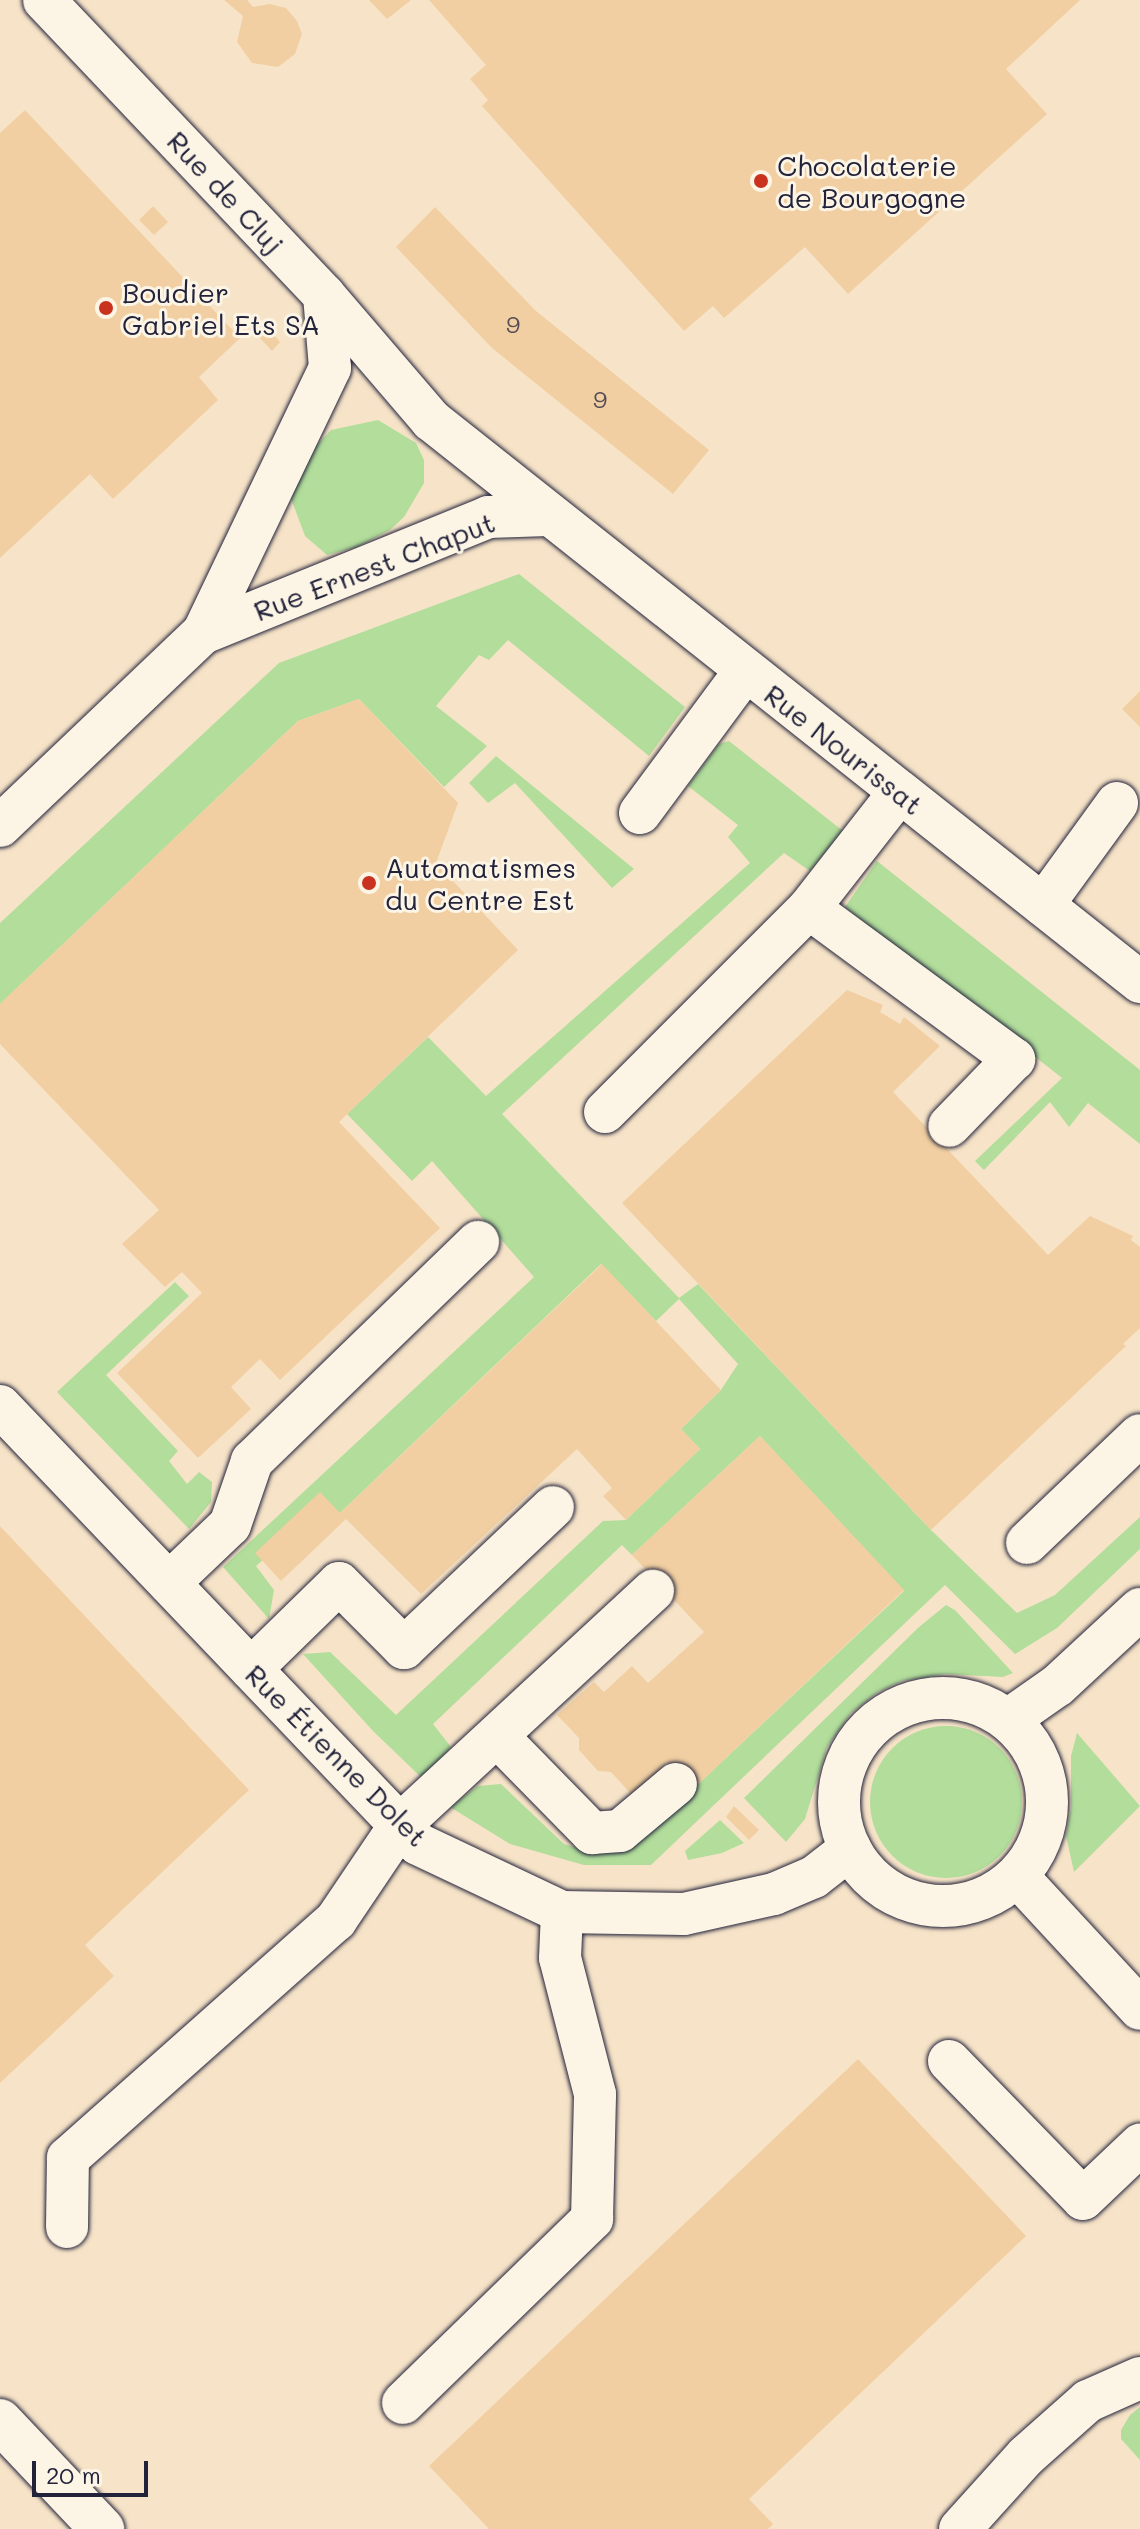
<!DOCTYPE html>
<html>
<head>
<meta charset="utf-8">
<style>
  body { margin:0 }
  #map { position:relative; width:1140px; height:2529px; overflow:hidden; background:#faedd8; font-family:Mali,sans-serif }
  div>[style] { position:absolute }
  .built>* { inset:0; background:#f7e4c8 }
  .green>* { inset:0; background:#b2dd9b }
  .round { border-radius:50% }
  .building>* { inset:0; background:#f1cfa2 }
  .roads { filter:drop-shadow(0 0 2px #22223b) drop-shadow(0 0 2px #22223b) }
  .minor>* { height:42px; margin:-21px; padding:0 21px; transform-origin:21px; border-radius:21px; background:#fcf5e5 }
  .minor>.ring { margin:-21px; padding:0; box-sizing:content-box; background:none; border:42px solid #fcf5e5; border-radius:50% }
  .major>* { height:44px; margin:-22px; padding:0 22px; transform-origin:22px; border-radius:22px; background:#fcf5e5 }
  .dots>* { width:22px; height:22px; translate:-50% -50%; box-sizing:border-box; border:4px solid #fcf5e5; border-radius:50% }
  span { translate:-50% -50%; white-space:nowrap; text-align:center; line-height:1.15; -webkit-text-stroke:6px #fcf5e5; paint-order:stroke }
  .number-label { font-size:24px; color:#564d55 }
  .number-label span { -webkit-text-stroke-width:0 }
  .poi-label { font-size:28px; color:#22223b }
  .left { translate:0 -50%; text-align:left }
  .street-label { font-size:28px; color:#22223b }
  .scale { position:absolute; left:32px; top:2461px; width:116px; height:36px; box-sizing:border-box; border:4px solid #22223b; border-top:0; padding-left:10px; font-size:24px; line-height:28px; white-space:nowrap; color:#22223b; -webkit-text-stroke:6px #fcf5e5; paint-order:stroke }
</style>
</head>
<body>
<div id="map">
  <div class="built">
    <i style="clip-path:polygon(0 0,1140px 0,1140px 2529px,0 2529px)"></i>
  </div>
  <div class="green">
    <i style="clip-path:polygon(378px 420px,416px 443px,424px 460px,424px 483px,404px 517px,390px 530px,357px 547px,327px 555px,305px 536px,290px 496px,316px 446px,331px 430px)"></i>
    <i style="clip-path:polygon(519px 574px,685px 707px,649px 756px,508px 640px,489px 660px,479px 655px,436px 706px,487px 746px,444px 787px,359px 699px,298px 721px,0 1004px,0 923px,279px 663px)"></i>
    <i style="clip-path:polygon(729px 741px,843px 831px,810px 871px,784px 853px,502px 1114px,679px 1298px,698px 1284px,931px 1530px,1017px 1613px,1055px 1595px,1140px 1517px,1140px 1549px,1057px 1628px,1015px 1654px,945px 1585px,651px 1865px,584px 1865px,510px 1844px,450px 1807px,478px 1786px,501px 1784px,564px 1844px,581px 1849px,693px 1789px,904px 1591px,760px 1436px,632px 1555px,622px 1545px,433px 1724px,451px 1747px,423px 1779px,373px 1731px,303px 1654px,330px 1652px,396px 1715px,603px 1521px,626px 1520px,700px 1449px,681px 1429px,721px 1390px,738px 1364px,679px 1299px,656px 1321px,601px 1264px,321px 1531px,311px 1518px,256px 1566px,274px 1590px,269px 1619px,223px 1567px,534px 1277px,432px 1161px,412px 1181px,347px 1114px,428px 1037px,486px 1096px,750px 863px,728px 837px,738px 825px,688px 786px,719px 744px)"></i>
    <i style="clip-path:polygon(496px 756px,634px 869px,612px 888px,515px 783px,488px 803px,469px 783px)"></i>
    <i style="clip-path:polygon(877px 861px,1140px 1070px,1140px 1144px,1088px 1103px,1069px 1127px,1050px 1102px,984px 1170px,975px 1161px,1062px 1078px,845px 907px)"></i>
    <i style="clip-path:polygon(175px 1282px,189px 1296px,106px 1375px,178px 1451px,169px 1461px,187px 1484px,199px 1472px,212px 1482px,211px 1502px,189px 1529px,57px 1392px)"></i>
    <i style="clip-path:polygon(946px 1605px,955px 1610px,1013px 1673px,1003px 1677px,945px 1674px,902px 1681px,878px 1692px,851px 1713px,827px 1747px,805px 1819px,786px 1842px,744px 1798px,919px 1627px)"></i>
    <i class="round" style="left:870px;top:1726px;width:152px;height:152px"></i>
    <i style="clip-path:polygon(1077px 1733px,1140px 1806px,1074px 1872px,1066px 1836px,1071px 1808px,1071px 1756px)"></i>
    <i style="clip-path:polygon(720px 1820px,744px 1843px,722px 1853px,688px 1860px,685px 1851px)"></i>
    <i style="clip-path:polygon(1140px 2407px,1140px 2460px,1121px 2439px,1121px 2430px,1130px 2415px)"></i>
  </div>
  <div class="building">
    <i style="clip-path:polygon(224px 0,247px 0,253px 7px,270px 4px,286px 8px,297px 21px,302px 34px,295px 54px,278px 67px,252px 63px,237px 42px,243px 16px)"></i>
    <i style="clip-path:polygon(369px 0,411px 0,387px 19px)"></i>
    <i style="clip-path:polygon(429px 0,1080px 0,1006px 69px,1047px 114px,848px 294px,805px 247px,724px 318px,713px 306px,684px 331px,482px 106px,488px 100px,470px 79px,486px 65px)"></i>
    <i style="clip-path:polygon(25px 110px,240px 338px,199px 377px,218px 400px,113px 499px,90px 474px,0 558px,0 133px)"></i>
    <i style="clip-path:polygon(153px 206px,168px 222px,154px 235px,139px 220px)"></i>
    <i style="clip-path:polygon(435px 207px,536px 311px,709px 450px,673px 494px,492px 348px,396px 247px)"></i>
    <i style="clip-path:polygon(266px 326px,280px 342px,272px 351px,257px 335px)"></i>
    <i style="clip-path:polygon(1140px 691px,1140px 727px,1122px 709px)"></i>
    <i style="clip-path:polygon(359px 699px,458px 803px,436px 863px,518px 950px,339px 1122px,440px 1228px,280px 1380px,260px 1359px,231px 1387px,251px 1409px,198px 1458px,117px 1373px,202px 1293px,182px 1272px,165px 1287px,122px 1244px,159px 1210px,0 1044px,0 1004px,298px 721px)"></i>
    <i style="clip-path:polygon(847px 990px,883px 1005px,880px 1012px,900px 1024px,904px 1017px,940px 1046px,893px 1092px,1048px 1255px,1090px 1216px,1133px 1236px,1131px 1240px,1140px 1247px,1140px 1328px,1123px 1344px,1126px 1346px,931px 1530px,622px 1203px)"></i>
    <i style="clip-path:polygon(602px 1264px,721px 1390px,681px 1429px,700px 1449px,626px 1520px,603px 1496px,612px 1488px,577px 1449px,421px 1594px,346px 1519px,281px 1581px,255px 1553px,320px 1492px,340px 1513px)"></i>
    <i style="clip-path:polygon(760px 1436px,904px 1590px,693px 1789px,667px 1762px,632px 1795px,611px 1772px,598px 1771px,579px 1750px,579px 1738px,557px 1715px,594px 1682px,604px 1692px,632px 1666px,648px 1683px,704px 1632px,632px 1555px)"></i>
    <i style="clip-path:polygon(0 1526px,249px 1790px,85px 1945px,114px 1976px,0 2083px)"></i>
    <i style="clip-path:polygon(734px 1806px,759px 1830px,749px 1840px,726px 1817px)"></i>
    <i style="clip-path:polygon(858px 2059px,1026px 2236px,749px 2499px,773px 2524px,768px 2529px,489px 2529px,429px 2466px)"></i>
  </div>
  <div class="roads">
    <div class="minor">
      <i style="left:44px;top:0;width:407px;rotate:46.5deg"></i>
      <i style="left:324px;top:295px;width:165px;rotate:49.4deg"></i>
      <i style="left:431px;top:420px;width:905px;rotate:38.4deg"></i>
      <i style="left:203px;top:633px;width:308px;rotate:-22.1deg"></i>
      <i style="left:488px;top:517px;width:60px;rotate:-1.9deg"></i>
      <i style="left:640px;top:813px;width:177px;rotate:-53.5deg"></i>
      <i style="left:0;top:826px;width:280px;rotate:-43.6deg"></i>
      <i style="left:203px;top:633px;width:294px;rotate:-64.4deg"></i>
      <i style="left:330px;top:368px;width:73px;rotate:-94.7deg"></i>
      <i style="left:1043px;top:905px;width:126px;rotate:-54deg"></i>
      <i style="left:809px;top:908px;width:255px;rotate:36.4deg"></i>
      <i style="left:1014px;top:1059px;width:93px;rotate:134.1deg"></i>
      <i style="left:605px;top:1112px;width:288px;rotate:-45deg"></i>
      <i style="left:809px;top:908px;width:146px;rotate:-52deg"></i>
      <i style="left:0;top:1406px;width:605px;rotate:46.34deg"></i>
      <i style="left:418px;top:1844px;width:159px;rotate:25.3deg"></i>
      <i style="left:562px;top:1912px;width:122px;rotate:0.9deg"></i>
      <i style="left:684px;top:1914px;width:92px;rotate:-12.5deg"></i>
      <i style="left:774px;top:1894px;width:43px;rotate:-23deg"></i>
      <i style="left:814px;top:1877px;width:46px;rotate:-37.9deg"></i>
      <i style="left:1027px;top:1543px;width:156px;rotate:-43.7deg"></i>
      <i style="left:169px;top:1583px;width:84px;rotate:-43.6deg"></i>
      <i style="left:230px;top:1525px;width:68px;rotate:-71deg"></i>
      <i style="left:252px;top:1461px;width:315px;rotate:-44.1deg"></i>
      <i style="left:251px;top:1669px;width:123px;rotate:-44.3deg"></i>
      <i style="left:339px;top:1583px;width:92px;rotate:45deg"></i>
      <i style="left:404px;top:1648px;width:205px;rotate:-43.4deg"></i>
      <i class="ring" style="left:839px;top:1698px;width:166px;height:166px"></i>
      <i style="left:1008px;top:1720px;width:61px;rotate:-35deg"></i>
      <i style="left:1058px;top:1685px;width:112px;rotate:-42.8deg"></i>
      <i style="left:497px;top:1736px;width:136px;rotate:45.6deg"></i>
      <i style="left:592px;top:1833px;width:28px;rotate:-4deg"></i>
      <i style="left:620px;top:1831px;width:73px;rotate:-40deg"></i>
      <i style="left:1017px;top:1876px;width:181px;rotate:47.2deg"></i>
      <i style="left:949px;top:2061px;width:192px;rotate:45.8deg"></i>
      <i style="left:1083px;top:2199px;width:79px;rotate:-43.5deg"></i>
      <i style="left:67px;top:2227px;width:69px;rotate:-89.2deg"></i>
      <i style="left:68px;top:2158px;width:358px;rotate:-41.6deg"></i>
      <i style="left:336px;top:1920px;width:115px;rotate:-56deg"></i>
      <i style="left:400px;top:1825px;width:345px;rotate:-42.8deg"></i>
      <i style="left:403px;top:2403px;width:264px;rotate:-44.2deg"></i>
      <i style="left:592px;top:2219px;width:125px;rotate:-88.6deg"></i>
      <i style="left:595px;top:2094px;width:140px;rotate:-104.4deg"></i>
      <i style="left:560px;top:1958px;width:46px;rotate:-87.5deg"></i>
      <i style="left:960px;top:2529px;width:98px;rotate:-47.9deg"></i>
      <i style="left:1026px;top:2456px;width:83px;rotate:-41.6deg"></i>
      <i style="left:1088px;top:2401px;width:57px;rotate:-23.9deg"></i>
    </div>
    <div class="major">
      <i style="left:0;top:2421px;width:149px;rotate:46.6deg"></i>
    </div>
  </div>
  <div class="dots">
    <i style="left:761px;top:181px;background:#c8321e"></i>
    <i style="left:106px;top:308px;background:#c8321e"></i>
    <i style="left:369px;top:883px;background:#c8321e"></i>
  </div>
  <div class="number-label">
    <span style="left:513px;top:324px">9</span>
    <span style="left:600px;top:399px">9</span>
  </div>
  <div class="poi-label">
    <span class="left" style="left:777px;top:181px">Chocolaterie<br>de Bourgogne</span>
    <span class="left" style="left:122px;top:308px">Boudier<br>Gabriel Ets SA</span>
    <span class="left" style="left:385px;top:883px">Automatismes<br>du Centre Est</span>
  </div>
  <div class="street-label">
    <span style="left:226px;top:192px;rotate:47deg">Rue de Cluj</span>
    <span style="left:374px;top:566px;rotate:-21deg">Rue Ernest Chaput</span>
    <span style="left:844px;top:749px;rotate:38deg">Rue Nourissat</span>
    <span style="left:337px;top:1755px;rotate:45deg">Rue Étienne Dolet</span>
  </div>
  <div class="scale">20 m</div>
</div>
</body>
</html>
